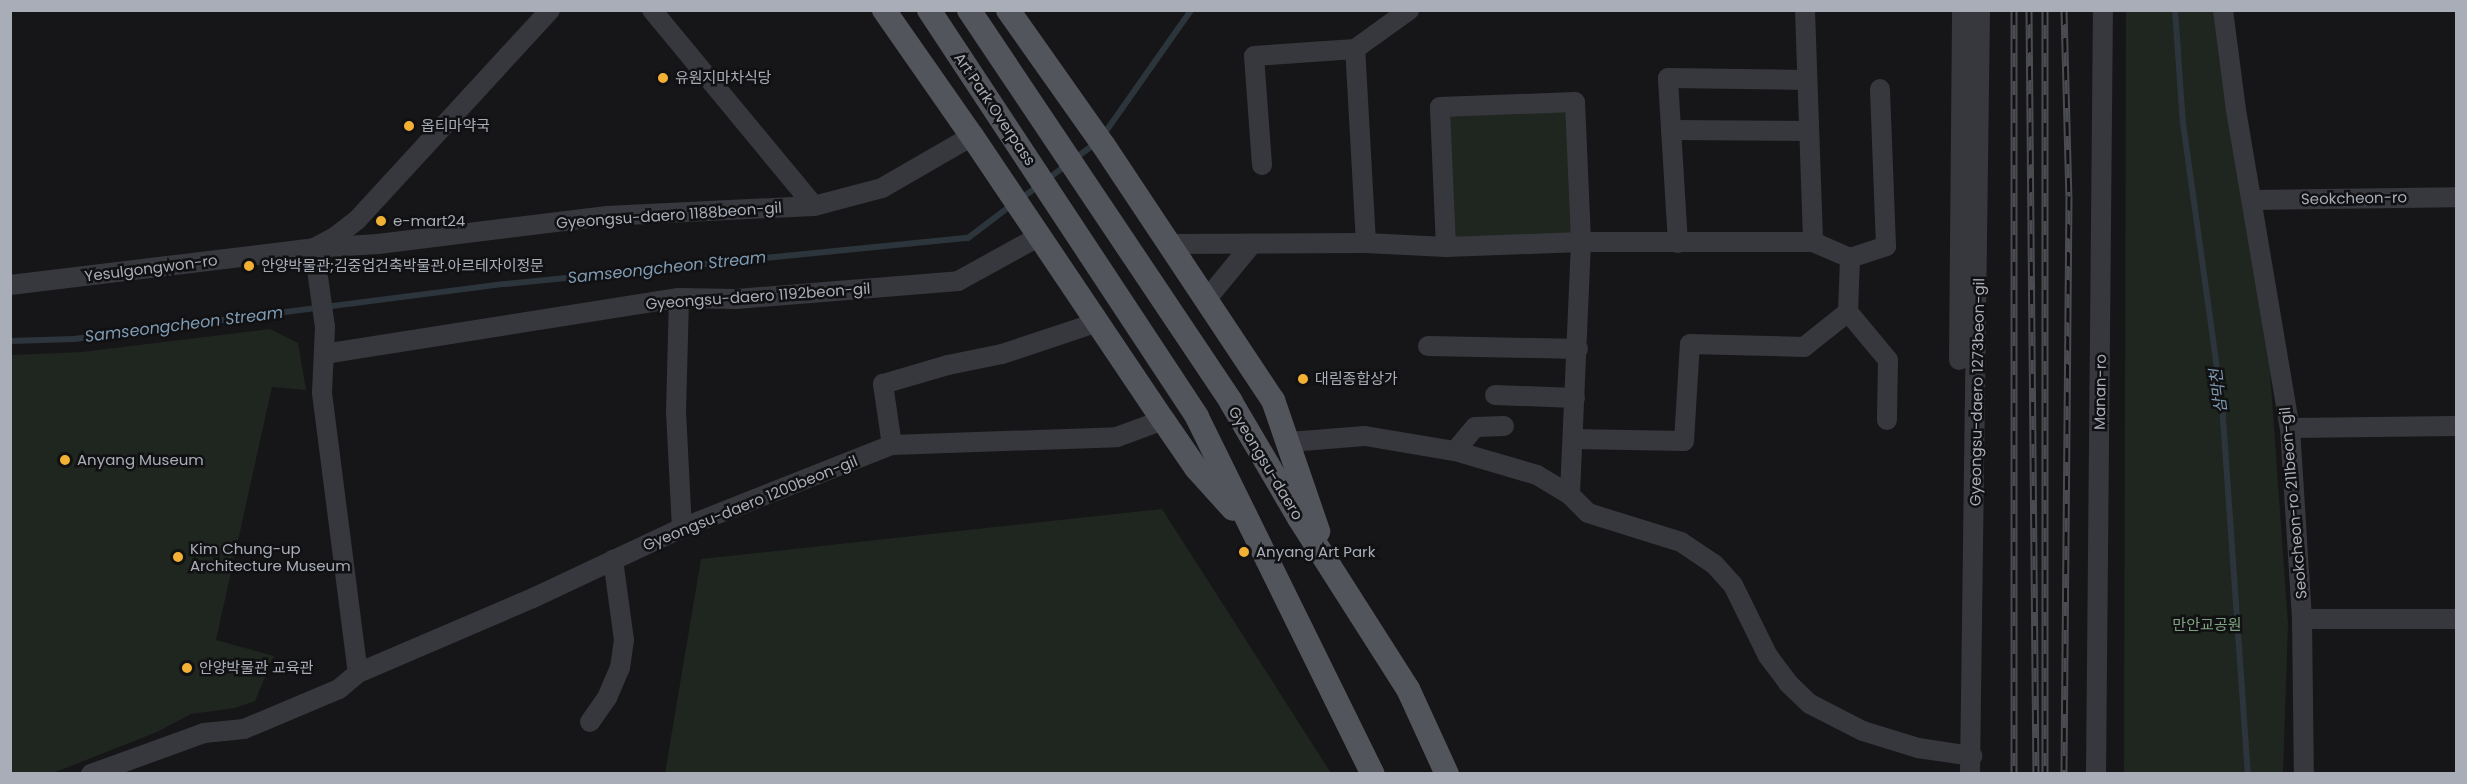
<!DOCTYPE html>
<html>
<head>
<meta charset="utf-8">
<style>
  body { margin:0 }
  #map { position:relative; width:2467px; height:784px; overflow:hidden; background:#161618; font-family:Poppins,"Noto Sans KR",sans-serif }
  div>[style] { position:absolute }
  .green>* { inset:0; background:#1e261f }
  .stream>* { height:6px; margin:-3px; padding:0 3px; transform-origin:3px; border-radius:3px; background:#2c353c }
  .minor>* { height:20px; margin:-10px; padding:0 10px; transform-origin:10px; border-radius:10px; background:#37383d }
  .major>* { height:24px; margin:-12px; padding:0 12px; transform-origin:12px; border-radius:12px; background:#53555c }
  .rail>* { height:7px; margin-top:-3.5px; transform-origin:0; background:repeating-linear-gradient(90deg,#111113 0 14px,#4a4c52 0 28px); box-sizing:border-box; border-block:2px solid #4a4c52 }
  .dots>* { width:16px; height:16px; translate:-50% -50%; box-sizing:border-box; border:3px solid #111113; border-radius:50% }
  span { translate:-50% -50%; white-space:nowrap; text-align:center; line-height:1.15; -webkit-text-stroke:5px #111113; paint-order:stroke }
  .poi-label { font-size:15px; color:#a8adb8 }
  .left { translate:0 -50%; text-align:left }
  .street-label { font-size:15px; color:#a8adb8 }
  .park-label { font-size:15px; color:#7fa381 }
  .water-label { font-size:16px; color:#7f9bb3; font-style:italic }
  .frame { position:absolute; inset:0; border:12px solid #a8adb8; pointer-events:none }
</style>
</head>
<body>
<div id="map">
  <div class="green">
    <i style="clip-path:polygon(2126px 11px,2217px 11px,2269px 357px,2288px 624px,2283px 773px,2124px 774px)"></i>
    <i style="clip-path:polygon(1575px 102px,1581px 242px,1446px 247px,1440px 107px)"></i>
    <i style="clip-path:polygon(270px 329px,298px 343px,306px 390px,272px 387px,216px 640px,274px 656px,255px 701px,235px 708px,191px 714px,157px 732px,53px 773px,11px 773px,11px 355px,82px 352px)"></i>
    <i style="clip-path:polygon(1162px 509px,1331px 773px,665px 773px,701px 559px)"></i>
  </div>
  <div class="stream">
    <i style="left:2175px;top:10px;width:113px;rotate:86deg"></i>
    <i style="left:2183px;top:123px;width:284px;rotate:82.1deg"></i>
    <i style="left:2222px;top:404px;width:371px;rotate:86deg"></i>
    <i style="left:1104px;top:134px;width:151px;rotate:-54.9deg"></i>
    <i style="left:1074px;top:159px;width:26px;rotate:-36deg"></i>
    <i style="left:1048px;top:179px;width:23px;rotate:-38deg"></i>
    <i style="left:1021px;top:198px;width:23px;rotate:-34deg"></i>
    <i style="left:10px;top:341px;width:64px;rotate:-1.8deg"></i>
    <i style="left:74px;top:339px;width:434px;rotate:-7.3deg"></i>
    <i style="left:505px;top:284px;width:465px;rotate:-5.7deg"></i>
    <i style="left:968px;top:238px;width:56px;rotate:-37.1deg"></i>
  </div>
  <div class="minor">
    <i style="left:652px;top:10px;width:254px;rotate:50.4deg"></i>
    <i style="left:1805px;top:10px;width:232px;rotate:88deg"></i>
    <i style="left:2223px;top:10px;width:101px;rotate:82.6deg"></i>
    <i style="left:2236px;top:110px;width:323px;rotate:80.4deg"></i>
    <i style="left:2290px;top:428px;width:191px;rotate:86.4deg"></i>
    <i style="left:2302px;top:619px;width:155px;rotate:89.3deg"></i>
    <i style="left:1671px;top:130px;width:138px;rotate:0.4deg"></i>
    <i style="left:1262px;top:165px;width:109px;rotate:-94.2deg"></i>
    <i style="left:1254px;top:56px;width:101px;rotate:-4deg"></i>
    <i style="left:2252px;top:200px;width:204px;rotate:-0.8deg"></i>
    <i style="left:1366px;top:243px;width:194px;rotate:-93.2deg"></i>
    <i style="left:1355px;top:49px;width:67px;rotate:-35.8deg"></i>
    <i style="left:1678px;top:243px;width:165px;rotate:-93.5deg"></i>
    <i style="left:1668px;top:78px;width:139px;rotate:0.8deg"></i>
    <i style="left:1169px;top:244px;width:197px;rotate:-0.3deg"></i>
    <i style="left:1366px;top:243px;width:80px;rotate:2.9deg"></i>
    <i style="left:1446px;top:247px;width:135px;rotate:-2.1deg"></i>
    <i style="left:1581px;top:242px;width:232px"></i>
    <i style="left:1813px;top:242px;width:40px;rotate:23.4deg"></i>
    <i style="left:1850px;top:258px;width:38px;rotate:-18deg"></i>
    <i style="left:1886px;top:246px;width:157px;rotate:-92.2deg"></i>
    <i style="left:1446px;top:247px;width:140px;rotate:-92.5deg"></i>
    <i style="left:1440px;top:107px;width:135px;rotate:-2.1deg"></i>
    <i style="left:1575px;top:102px;width:140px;rotate:87.5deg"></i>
    <i style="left:1581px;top:242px;width:253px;rotate:92.5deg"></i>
    <i style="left:314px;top:248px;width:64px;rotate:-3.6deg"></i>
    <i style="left:378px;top:244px;width:231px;rotate:-7deg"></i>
    <i style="left:607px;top:216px;width:207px;rotate:-2.8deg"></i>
    <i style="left:814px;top:206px;width:70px;rotate:-14.8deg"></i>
    <i style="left:882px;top:188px;width:104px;rotate:-30deg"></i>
    <i style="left:314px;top:248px;width:80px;rotate:82.1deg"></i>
    <i style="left:325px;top:327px;width:66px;rotate:92.6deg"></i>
    <i style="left:322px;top:393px;width:282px;rotate:82.7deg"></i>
    <i style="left:1850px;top:258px;width:54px;rotate:92.1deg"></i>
    <i style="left:1848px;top:312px;width:62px;rotate:50.2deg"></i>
    <i style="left:1888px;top:360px;width:60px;rotate:91deg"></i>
    <i style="left:10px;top:285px;width:306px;rotate:-6.9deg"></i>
    <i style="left:314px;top:248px;width:24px;rotate:-28deg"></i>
    <i style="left:335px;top:237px;width:28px;rotate:-38deg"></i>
    <i style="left:357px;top:220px;width:285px;rotate:-47.4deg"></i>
    <i style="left:679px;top:298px;width:113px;rotate:91.5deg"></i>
    <i style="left:676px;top:411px;width:117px;rotate:87.1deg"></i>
    <i style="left:1206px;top:300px;width:72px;rotate:-50.6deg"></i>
    <i style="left:1428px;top:346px;width:150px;rotate:1.1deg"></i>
    <i style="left:324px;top:354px;width:359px;rotate:-9deg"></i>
    <i style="left:679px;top:298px;width:57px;rotate:1deg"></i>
    <i style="left:736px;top:299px;width:223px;rotate:-4.6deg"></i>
    <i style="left:958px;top:281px;width:94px;rotate:-28.8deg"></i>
    <i style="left:1959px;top:360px;width:350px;rotate:-89.5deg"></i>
    <i style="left:1495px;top:395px;width:80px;rotate:2.1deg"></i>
    <i style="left:2290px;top:428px;width:166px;rotate:-0.7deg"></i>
    <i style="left:1573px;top:439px;width:111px;rotate:1deg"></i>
    <i style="left:1684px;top:441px;width:97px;rotate:-86.5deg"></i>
    <i style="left:1690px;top:344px;width:114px;rotate:1.5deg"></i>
    <i style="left:1804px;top:347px;width:56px;rotate:-38.5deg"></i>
    <i style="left:1289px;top:442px;width:76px;rotate:-4.5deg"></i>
    <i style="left:1365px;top:436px;width:91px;rotate:9.5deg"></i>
    <i style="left:1455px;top:451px;width:85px;rotate:16.3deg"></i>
    <i style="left:1537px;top:475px;width:39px;rotate:31deg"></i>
    <i style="left:1570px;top:495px;width:25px;rotate:45deg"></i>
    <i style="left:1588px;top:513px;width:97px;rotate:17.3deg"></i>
    <i style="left:1681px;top:542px;width:40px;rotate:34deg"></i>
    <i style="left:1714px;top:564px;width:28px;rotate:48deg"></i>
    <i style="left:1733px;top:585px;width:79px;rotate:63.8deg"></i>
    <i style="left:1768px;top:656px;width:34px;rotate:53deg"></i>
    <i style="left:1788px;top:683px;width:30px;rotate:44deg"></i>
    <i style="left:1810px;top:704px;width:59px;rotate:27deg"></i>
    <i style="left:1863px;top:731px;width:58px;rotate:17.2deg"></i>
    <i style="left:1918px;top:748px;width:55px;rotate:8.4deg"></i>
    <i style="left:892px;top:445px;width:62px;rotate:-98.4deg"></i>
    <i style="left:883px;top:384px;width:68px;rotate:-16.3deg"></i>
    <i style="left:948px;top:365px;width:55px;rotate:-11.5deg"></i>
    <i style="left:1002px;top:354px;width:101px;rotate:-18.4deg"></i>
    <i style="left:1455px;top:451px;width:31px;rotate:-50deg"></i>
    <i style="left:1475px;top:427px;width:29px;rotate:-2deg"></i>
    <i style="left:2302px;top:619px;width:154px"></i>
    <i style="left:590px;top:722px;width:29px;rotate:-55deg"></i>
    <i style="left:607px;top:698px;width:33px;rotate:-67deg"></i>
    <i style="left:620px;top:668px;width:28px;rotate:-82deg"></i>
    <i style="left:624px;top:640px;width:81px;rotate:-97.8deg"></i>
    <i style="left:91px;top:774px;width:120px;rotate:-19.9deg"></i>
    <i style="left:204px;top:733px;width:40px;rotate:-5.7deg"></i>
    <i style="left:244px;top:729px;width:103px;rotate:-22.8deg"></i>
    <i style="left:339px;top:689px;width:25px;rotate:-40deg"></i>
    <i style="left:358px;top:673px;width:190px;rotate:-23.2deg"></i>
    <i style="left:533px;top:598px;width:165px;rotate:-25.2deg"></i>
    <i style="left:682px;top:528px;width:226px;rotate:-21.6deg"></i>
    <i style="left:892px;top:445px;width:225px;rotate:-2deg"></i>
    <i style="left:1117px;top:437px;width:49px;rotate:-20.3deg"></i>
    <i style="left:1970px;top:774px;width:764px;rotate:-89.25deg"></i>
    <i style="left:2096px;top:774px;width:764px;rotate:-89.48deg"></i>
  </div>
  <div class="major">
    <i style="left:884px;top:10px;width:154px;rotate:55.1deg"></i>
    <i style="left:972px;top:136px;width:342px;rotate:56.1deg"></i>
    <i style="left:1163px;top:420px;width:58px;rotate:55.5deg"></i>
    <i style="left:1196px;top:468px;width:55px;rotate:47.9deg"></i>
    <i style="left:929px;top:10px;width:487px;rotate:56.6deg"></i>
    <i style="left:1197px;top:417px;width:398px;rotate:63.8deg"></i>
    <i style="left:969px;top:10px;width:471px;rotate:56.2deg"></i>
    <i style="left:1231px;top:402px;width:134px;rotate:59.6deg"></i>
    <i style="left:1299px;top:518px;width:203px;rotate:57.5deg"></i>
    <i style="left:1408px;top:689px;width:94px;rotate:65.4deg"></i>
    <i style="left:1008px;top:10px;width:166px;rotate:54.8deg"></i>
    <i style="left:1104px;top:146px;width:305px;rotate:56.4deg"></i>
    <i style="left:1273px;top:400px;width:139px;rotate:71deg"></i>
  </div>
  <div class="rail">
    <i style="left:2014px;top:10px;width:764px;rotate:90deg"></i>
    <i style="left:2029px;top:10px;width:764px;rotate:89.48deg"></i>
    <i style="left:2045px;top:10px;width:764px;rotate:90deg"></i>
    <i style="left:2064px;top:10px;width:186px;rotate:88.5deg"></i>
    <i style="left:2069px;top:196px;width:578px;rotate:90.5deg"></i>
  </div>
  <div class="dots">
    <i style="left:663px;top:78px;background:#f2b134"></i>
    <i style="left:409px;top:126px;background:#f2b134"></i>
    <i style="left:381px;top:221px;background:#f2b134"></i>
    <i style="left:249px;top:266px;background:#f2b134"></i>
    <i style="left:1303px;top:379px;background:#f2b134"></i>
    <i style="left:65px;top:460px;background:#f2b134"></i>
    <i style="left:1244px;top:552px;background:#f2b134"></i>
    <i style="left:178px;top:557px;background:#f2b134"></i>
    <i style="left:187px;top:668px;background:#f2b134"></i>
  </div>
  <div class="poi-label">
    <span class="left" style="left:675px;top:78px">유원지마차식당</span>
    <span class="left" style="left:421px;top:126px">옵티마약국</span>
    <span class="left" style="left:393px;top:221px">e-mart24</span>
    <span class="left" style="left:261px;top:266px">안양박물관;김중업건축박물관.아르테자이정문</span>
    <span class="left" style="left:1315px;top:379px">대림종합상가</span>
    <span class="left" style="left:77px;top:460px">Anyang Museum</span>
    <span class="left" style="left:190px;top:557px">Kim Chung-up<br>Architecture Museum</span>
    <span class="left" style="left:1256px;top:552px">Anyang Art Park</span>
    <span class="left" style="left:199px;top:668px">안양박물관 교육관</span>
  </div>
  <div class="street-label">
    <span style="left:995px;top:109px;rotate:56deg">Art Park Overpass</span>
    <span style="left:2354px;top:198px;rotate:-1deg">Seokcheon-ro</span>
    <span style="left:669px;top:215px;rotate:-4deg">Gyeongsu-daero 1188beon-gil</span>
    <span style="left:151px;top:268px;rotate:-7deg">Yesulgongwon-ro</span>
    <span style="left:758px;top:296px;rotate:-4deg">Gyeongsu-daero 1192beon-gil</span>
    <span style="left:1977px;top:392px;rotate:-89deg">Gyeongsu-daero 1273beon-gil</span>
    <span style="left:2100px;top:392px;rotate:-89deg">Manan-ro</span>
    <span style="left:1266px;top:463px;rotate:59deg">Gyeongsu-daero</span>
    <span style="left:750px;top:503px;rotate:-22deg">Gyeongsu-daero 1200beon-gil</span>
    <span style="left:2293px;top:503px;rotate:-95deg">Seokcheon-ro 211beon-gil</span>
  </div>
  <div class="park-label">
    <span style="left:2207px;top:625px">만안교공원</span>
  </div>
  <div class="water-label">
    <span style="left:667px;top:268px;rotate:-6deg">Samseongcheon Stream</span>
    <span style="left:184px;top:325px;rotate:-7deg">Samseongcheon Stream</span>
    <span style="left:2219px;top:391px;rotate:-97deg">삼막천</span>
  </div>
  <div class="frame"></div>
</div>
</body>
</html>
